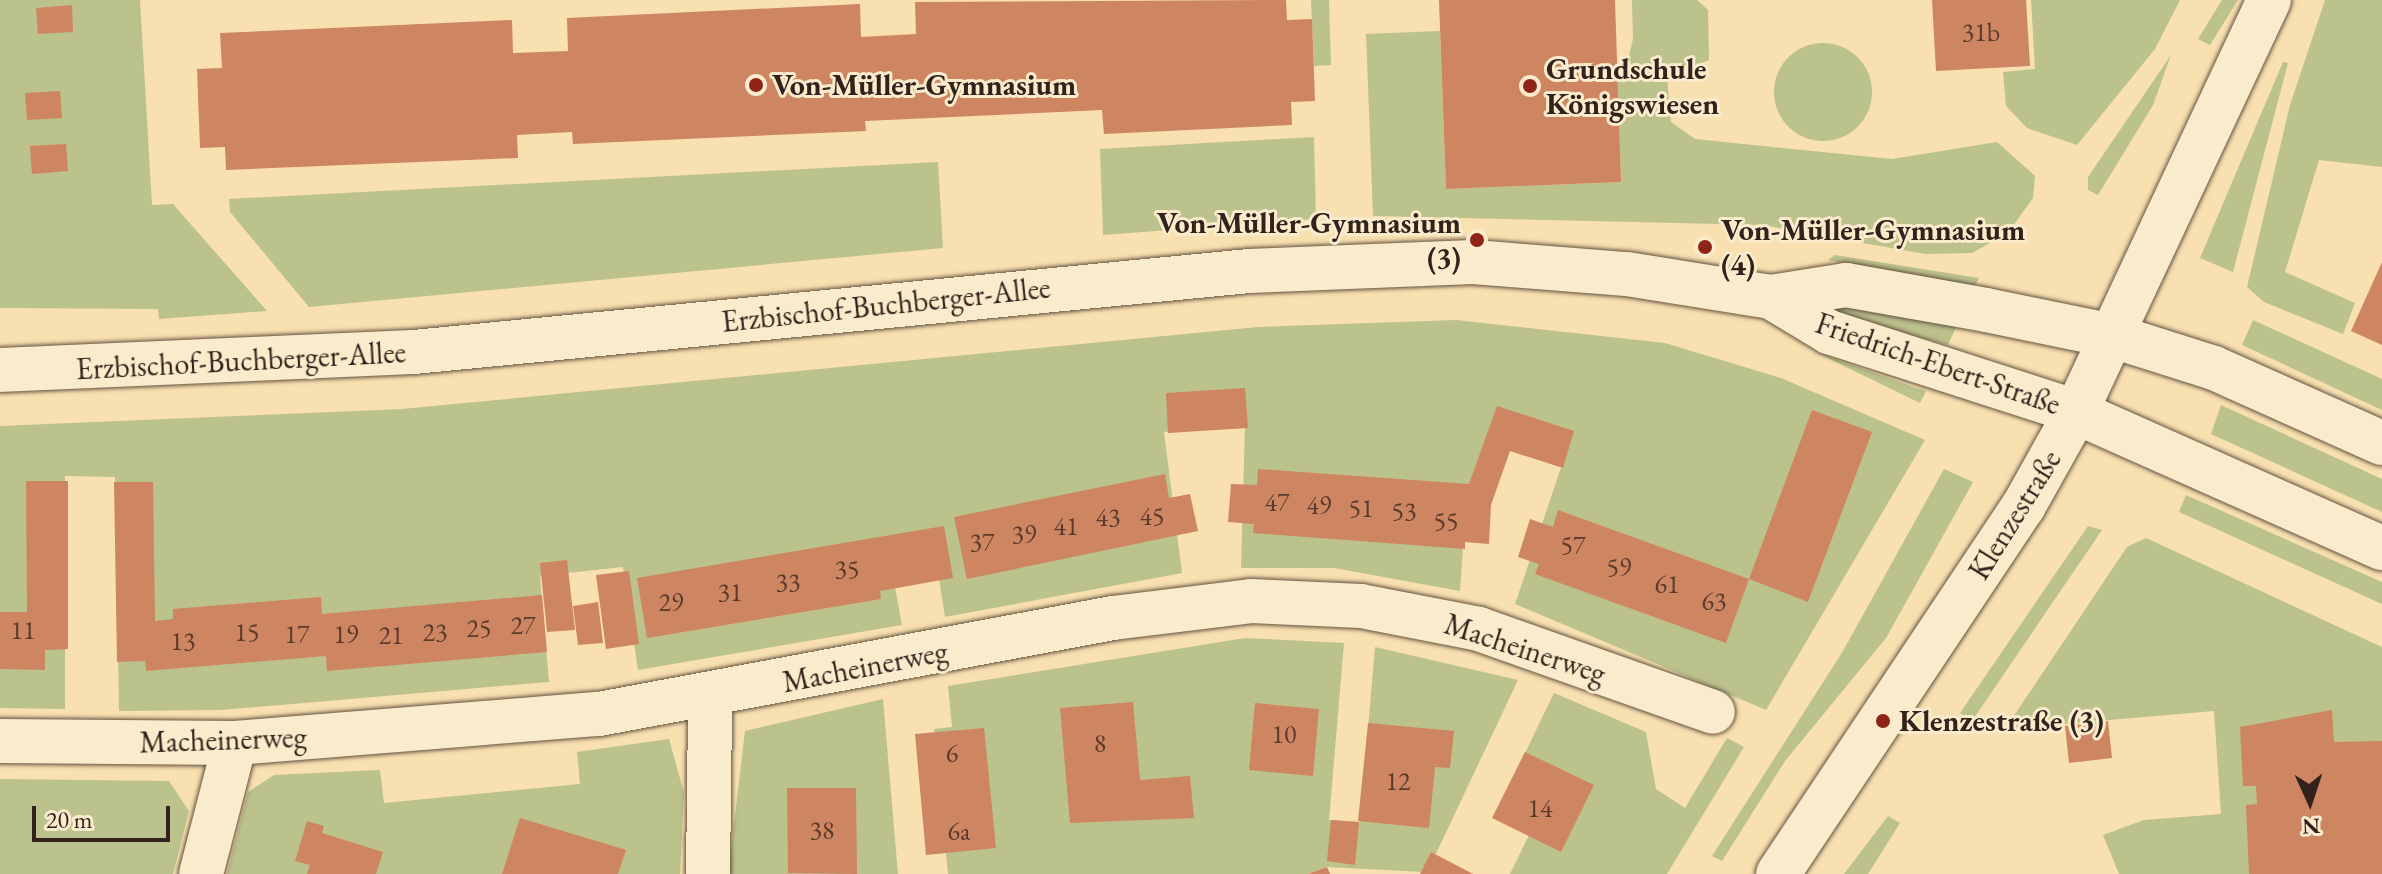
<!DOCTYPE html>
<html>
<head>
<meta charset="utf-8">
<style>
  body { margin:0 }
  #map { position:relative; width:2382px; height:874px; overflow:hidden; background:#f8e0b0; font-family:"EB Garamond",serif }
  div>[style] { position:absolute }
  .green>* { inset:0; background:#bcc28c }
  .round { border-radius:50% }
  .building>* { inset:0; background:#ce8561 }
  .roads { filter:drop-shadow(0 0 2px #645241) drop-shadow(0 0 2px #645241) }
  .street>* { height:44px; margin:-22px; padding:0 22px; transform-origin:22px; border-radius:22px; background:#faebcc }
  .secondary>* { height:44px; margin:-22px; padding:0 22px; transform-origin:22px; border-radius:22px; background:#faebcc }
  .dots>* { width:22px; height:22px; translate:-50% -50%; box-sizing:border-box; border:4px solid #faebcc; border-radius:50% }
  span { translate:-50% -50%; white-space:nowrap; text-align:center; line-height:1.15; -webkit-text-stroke:6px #faebcc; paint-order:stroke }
  .number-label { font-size:26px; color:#5a3b2d }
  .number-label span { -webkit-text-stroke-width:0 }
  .poi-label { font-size:30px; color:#33221c; font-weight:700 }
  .left { translate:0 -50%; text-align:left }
  .right { translate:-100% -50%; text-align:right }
  .street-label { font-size:30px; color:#33221c }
  .north { position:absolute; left:2270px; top:762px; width:80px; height:80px; -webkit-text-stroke:6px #faebcc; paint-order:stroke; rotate:177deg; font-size:22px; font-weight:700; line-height:32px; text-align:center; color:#33221c }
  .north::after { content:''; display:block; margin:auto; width:28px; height:36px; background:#33221c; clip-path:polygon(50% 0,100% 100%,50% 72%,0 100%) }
  .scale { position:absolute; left:32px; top:806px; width:138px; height:36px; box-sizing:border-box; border:4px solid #33221c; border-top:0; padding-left:10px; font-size:24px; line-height:28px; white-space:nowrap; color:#33221c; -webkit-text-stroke:6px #faebcc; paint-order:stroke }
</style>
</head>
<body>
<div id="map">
  <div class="green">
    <i style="clip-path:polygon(0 0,140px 0,152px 205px,173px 204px,267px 311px,159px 319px,158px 309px,0 308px)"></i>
    <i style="clip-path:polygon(1311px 0,1329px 0,1331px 65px,1314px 66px)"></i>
    <i style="clip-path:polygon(1632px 0,1697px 0,1708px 10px,1709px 60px,1667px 78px,1671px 122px,1695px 139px,1892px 159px,1997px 142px,2035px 176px,2033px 198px,2008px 233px,1972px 253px,1925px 254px,1763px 225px,1373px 216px,1366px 34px,1440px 31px,1446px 189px,1621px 182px,1617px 65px,1627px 64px,1633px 39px)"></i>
    <i style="clip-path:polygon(2031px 0,2180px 0,2155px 49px,2077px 145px,2027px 128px,2006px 106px,2003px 72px,2035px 69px)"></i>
    <i style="clip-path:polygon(2222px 0,2238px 0,2210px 45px,2198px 39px)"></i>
    <i style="clip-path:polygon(2325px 0,2382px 0,2382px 167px,2319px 160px,2285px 272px,2355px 303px,2343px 334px,2264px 302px,2247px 287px,2290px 105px)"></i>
    <i class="round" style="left:1774px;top:43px;width:98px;height:98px"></i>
    <i style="clip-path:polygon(2171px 55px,2153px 105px,2098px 195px,2088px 190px,2088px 177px)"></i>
    <i style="clip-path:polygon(2283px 62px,2288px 63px,2233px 272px,2200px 258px)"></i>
    <i style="clip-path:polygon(1314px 137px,1316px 219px,1103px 235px,1100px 149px)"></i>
    <i style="clip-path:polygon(938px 162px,943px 248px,309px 307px,230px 212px,229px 199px)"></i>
    <i style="clip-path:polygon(1835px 255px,1979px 278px,1974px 288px,1828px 260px)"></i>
    <i style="clip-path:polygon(1838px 306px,1956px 327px,1948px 345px,1840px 315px)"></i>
    <i style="clip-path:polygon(1456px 320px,1665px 343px,1781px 378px,1925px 440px,1766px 710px,1515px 604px,1573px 432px,1498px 408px,1463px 547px,1460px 591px,1334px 568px,1241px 568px,1245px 426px,1164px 432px,1182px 573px,945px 617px,939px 579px,895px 587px,902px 625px,638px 670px,623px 567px,540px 576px,549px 682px,221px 710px,119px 711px,115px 477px,65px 476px,65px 709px,0 708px,0 426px,402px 409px,1258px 327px)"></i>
    <i style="clip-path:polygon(2253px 320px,2382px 379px,2382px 410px,2242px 345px)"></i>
    <i style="clip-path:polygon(1815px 352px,1916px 388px,1926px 391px,1920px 403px)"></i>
    <i style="clip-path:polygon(2221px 405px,2382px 479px,2382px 512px,2211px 434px)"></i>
    <i style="clip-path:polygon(1944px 469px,1973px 482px,1886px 638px,1785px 761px,1722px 861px,1712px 856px,1843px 651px)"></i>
    <i style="clip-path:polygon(2186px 495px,2382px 582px,2382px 604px,2179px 512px)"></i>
    <i style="clip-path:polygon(2088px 526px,2102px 530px,1972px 721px,1960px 713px)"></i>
    <i style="clip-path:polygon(2146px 538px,2382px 647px,2382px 874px,2119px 874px,2103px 835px,2144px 820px,2221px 814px,2214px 711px,2005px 729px,2127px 547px)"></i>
    <i style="clip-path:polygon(1245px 638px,1344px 643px,1329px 820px,1360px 822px,1375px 647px,1518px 680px,1434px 858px,1463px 874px,1327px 867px,1308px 874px,948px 874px,934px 729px,952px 727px,948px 686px)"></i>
    <i style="clip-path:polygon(1554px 693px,1646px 732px,1656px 789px,1685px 808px,1727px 738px,1744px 747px,1667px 874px,1510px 874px,1529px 835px,1494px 817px)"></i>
    <i style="clip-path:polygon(883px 699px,898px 874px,728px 874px,745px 731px)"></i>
    <i style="clip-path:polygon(669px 739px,684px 793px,680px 874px,227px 874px,248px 792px,274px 775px,380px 770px,384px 803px,580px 784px,577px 752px)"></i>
    <i style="clip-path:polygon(0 779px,169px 781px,189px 811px,173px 874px,0 874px)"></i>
    <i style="clip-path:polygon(1888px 816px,1900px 823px,1868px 874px,1844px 874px)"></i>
  </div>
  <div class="building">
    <i style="clip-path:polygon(1286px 0,1287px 20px,1312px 19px,1315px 101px,1291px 102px,1292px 125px,1104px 134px,1102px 110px,865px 121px,866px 131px,573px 144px,572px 132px,517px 135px,518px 158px,226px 170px,225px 147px,200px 148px,197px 69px,222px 68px,220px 33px,512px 20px,513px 53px,568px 51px,567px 18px,860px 4px,861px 37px,916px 34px,915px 2px)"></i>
    <i style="clip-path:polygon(1439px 0,1615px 0,1621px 182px,1446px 189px)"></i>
    <i style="clip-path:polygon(1932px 0,2026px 0,2030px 66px,1936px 71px)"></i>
    <i style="clip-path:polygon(72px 5px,73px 32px,38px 34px,36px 8px)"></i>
    <i style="clip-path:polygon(60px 91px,62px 118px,27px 120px,25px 93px)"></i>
    <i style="clip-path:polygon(66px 144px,68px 171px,32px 174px,30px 146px)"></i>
    <i style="clip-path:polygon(2382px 262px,2382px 345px,2351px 331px)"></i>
    <i style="clip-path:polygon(1245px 388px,1248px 428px,1168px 433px,1166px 393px)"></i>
    <i style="clip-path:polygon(1497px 406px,1574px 431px,1563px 468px,1510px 451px,1491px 505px,1489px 544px,1465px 542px,1465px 549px,1253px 533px,1254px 524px,1228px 522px,1231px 484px,1257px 485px,1258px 469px,1469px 484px)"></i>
    <i style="clip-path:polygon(1812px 410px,1872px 432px,1808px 602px,1749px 579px)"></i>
    <i style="clip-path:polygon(1165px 474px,1169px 498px,1190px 494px,1198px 531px,967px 579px,954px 517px)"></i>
    <i style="clip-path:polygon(26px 481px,68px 481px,68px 649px,45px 650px,45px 670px,0 669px,0 612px,27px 612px)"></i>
    <i style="clip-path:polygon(114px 482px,153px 482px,155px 621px,173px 619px,173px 609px,321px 597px,322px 614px,542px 595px,547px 652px,327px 671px,326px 656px,146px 671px,145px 661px,117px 662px)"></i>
    <i style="clip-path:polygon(1558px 510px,1749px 579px,1726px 643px,1535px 574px,1539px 564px,1518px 557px,1530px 519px,1553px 527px)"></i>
    <i style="clip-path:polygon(944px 526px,953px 578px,880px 591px,881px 599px,647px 638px,637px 578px)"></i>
    <i style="clip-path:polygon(567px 560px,575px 630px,547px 632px,540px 563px)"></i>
    <i style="clip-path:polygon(629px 571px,639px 644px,606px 649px,596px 575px)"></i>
    <i style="clip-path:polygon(598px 602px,603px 643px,578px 645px,573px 606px)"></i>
    <i style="clip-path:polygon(1133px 702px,1140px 780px,1190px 776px,1194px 818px,1070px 823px,1060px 708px)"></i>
    <i style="clip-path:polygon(1255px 703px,1319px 709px,1313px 776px,1249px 770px)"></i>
    <i style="clip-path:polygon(2332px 710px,2334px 742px,2382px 741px,2382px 874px,2249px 874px,2246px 805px,2257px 804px,2256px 786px,2243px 786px,2240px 727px)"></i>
    <i style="clip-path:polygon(2108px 721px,2112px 758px,2069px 763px,2065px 726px)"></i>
    <i style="clip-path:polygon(1368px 723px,1454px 731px,1450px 768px,1435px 767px,1429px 828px,1358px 821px)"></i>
    <i style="clip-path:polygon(984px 728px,996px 848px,926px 855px,915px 734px)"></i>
    <i style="clip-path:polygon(1525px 752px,1594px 785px,1561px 852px,1492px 818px)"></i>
    <i style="clip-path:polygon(787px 788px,856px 788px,857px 874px,788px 873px)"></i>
    <i style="clip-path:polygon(520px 818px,626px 850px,618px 874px,502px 874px)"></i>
    <i style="clip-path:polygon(1331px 820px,1359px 822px,1355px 865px,1327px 861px)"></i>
    <i style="clip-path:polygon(307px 821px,324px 826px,322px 833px,383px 852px,376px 874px,307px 874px,310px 865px,295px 861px)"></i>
    <i style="clip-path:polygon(1431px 852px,1473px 874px,1420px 874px)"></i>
    <i style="clip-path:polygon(1327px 867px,1330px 874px,1308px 874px)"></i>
  </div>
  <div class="roads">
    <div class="street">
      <i style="left:0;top:741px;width:235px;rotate:0.5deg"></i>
      <i style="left:235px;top:743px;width:365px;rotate:-4.6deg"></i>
      <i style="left:599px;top:714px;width:523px;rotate:-10.58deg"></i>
      <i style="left:1113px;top:618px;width:139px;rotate:-7deg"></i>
      <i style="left:1251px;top:601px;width:110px;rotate:2.6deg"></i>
      <i style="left:1361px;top:606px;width:120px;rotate:11deg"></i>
      <i style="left:1479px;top:629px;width:248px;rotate:19.5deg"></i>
      <i style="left:201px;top:874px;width:135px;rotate:-75.5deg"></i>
      <i style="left:708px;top:874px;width:176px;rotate:-89.3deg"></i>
    </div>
    <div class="secondary">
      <i style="left:1771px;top:297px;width:68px;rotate:31.1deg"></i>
      <i style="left:1829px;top:332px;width:260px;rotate:17.9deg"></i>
      <i style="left:2076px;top:412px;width:335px;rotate:24deg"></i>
      <i style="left:0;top:370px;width:414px;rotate:-2.5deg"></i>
      <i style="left:414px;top:352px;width:839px;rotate:-5.54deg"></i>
      <i style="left:1249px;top:271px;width:224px;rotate:-2.3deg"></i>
      <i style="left:1473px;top:262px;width:154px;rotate:4.5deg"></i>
      <i style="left:1627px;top:274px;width:146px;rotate:9.1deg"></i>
      <i style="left:1771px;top:297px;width:76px;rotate:-9.1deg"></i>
      <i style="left:1846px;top:285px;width:142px;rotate:10.1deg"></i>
      <i style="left:1986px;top:310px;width:130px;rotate:11.6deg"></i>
      <i style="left:2113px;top:336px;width:106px;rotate:17.6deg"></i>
      <i style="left:2214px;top:368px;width:184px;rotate:24.1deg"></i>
      <i style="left:1778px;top:874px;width:441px;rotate:-56.3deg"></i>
      <i style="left:2023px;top:507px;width:109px;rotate:-60.8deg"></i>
      <i style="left:2076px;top:412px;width:455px;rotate:-64.9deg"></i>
    </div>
  </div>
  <div class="dots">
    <i style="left:756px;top:85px;background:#8f2418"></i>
    <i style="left:1530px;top:86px;background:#8f2418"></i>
    <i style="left:1477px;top:240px;background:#8f2418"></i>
    <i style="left:1705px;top:247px;background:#8f2418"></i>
    <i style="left:1883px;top:721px;background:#8f2418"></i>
  </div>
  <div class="number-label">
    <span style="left:1981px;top:33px">31b</span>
    <span style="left:1277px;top:503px">47</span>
    <span style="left:1319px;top:506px">49</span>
    <span style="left:1361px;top:509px">51</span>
    <span style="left:1404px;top:512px">53</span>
    <span style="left:1152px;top:517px">45</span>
    <span style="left:1108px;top:518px">43</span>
    <span style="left:1446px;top:522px">55</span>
    <span style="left:1066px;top:527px">41</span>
    <span style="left:1024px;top:535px">39</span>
    <span style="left:982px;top:543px">37</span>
    <span style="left:1573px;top:546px">57</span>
    <span style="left:1619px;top:568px">59</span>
    <span style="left:847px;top:570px">35</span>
    <span style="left:788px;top:583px">33</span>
    <span style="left:1667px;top:585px">61</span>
    <span style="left:730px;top:593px">31</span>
    <span style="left:1714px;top:602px">63</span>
    <span style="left:671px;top:603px">29</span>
    <span style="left:523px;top:626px">27</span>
    <span style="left:479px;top:629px">25</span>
    <span style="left:23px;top:631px">11</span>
    <span style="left:247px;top:633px">15</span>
    <span style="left:435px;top:633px">23</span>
    <span style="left:297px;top:635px">17</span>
    <span style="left:346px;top:635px">19</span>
    <span style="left:391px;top:636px">21</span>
    <span style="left:183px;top:642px">13</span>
    <span style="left:1284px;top:735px">10</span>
    <span style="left:1100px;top:744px">8</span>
    <span style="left:952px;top:754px">6</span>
    <span style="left:1398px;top:782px">12</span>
    <span style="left:1540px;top:809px">14</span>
    <span style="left:822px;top:831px">38</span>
    <span style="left:959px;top:832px">6a</span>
  </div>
  <div class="poi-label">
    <span class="left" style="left:1546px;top:86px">Grundschule<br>Königswiesen</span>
    <span class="left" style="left:772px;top:85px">Von-Müller-Gymnasium</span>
    <span class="right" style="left:1461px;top:240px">Von-Müller-Gymnasium<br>(3)</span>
    <span class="left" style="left:1721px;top:247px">Von-Müller-Gymnasium<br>(4)</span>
    <span class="left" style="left:1899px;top:721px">Klenzestraße (3)</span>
  </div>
  <div class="street-label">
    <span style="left:886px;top:305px;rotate:-6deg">Erzbischof-Buchberger-Allee</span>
    <span style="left:241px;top:361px;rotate:-3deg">Erzbischof-Buchberger-Allee</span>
    <span style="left:1938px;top:364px;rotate:19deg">Friedrich-Ebert-Straße</span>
    <span style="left:2015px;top:515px;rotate:-58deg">Klenzestraße</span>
    <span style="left:1525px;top:649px;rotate:18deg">Macheinerweg</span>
    <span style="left:865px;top:667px;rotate:-11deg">Macheinerweg</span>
    <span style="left:223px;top:740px;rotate:-2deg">Macheinerweg</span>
  </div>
  <div class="north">N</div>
  <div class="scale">20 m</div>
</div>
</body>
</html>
